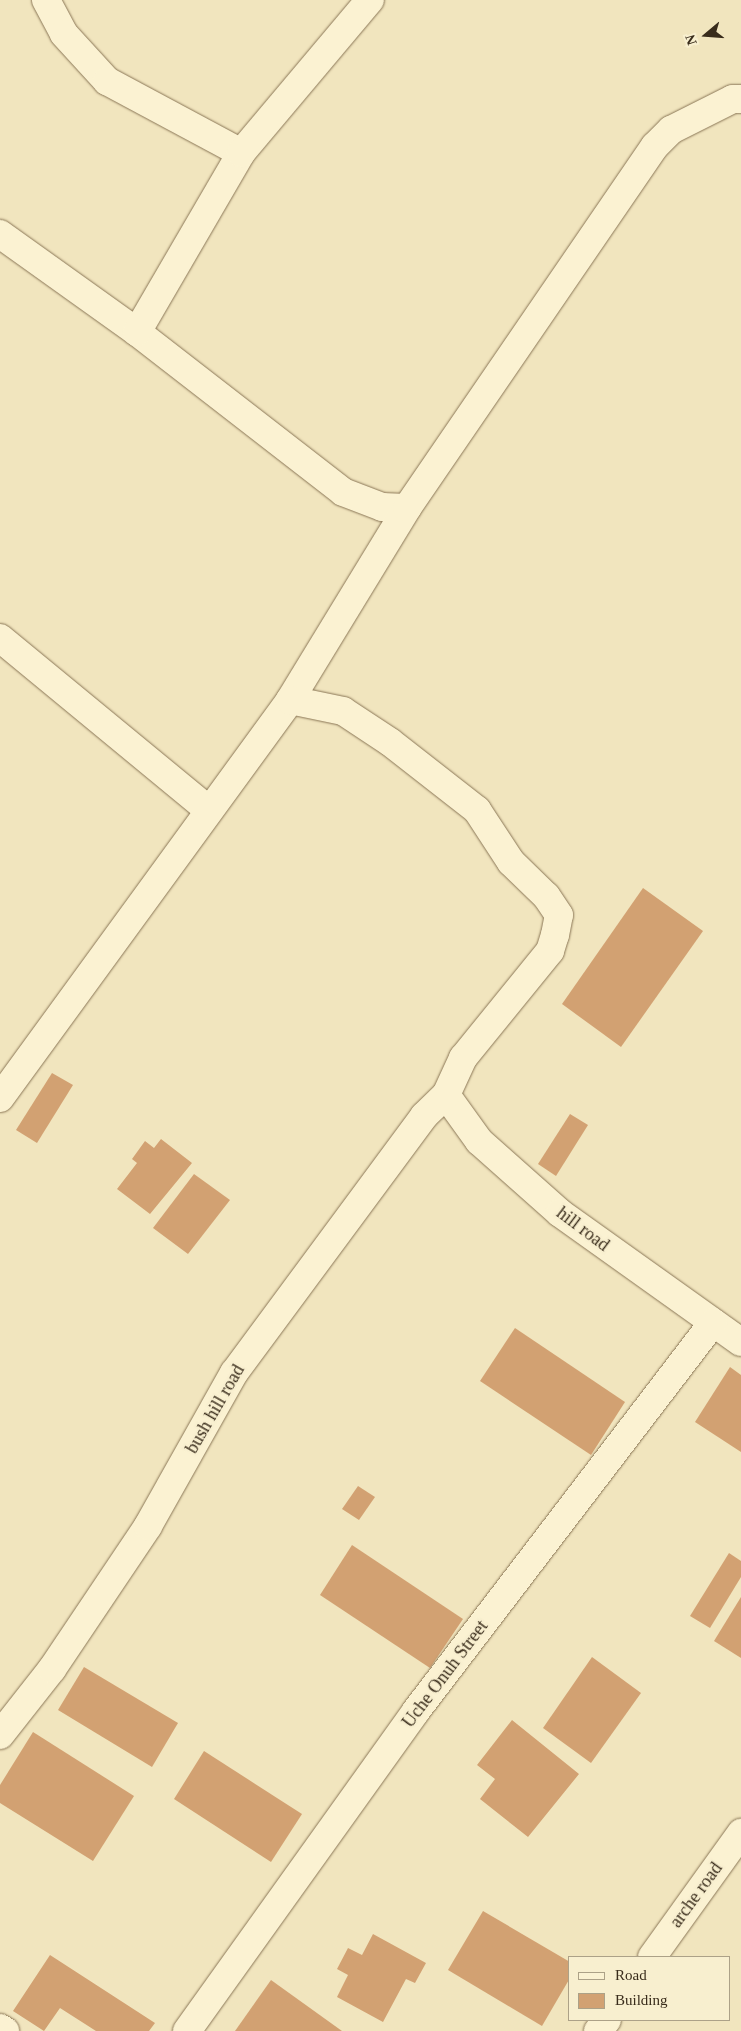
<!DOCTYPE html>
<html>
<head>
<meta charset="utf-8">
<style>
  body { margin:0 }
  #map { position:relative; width:741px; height:2031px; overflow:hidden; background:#f1e5be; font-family:"Times New Roman",serif }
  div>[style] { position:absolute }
  .building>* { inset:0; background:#d2a172 }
  .roads { filter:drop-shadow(0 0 1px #8a7656) drop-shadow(0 0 1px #8a7656) }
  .street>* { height:28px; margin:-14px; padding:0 14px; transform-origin:14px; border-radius:14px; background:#fbf2d2 }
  span { translate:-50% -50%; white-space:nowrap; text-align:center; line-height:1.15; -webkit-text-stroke:4.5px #f8efcf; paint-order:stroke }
  .street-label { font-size:18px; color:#392c1b }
  .legend { position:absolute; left:568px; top:1956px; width:162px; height:65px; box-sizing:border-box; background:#f8efcf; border:1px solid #aca187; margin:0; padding:6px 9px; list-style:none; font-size:15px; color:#392c1b }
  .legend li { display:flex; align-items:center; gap:10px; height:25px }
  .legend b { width:25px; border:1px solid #aca187 }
  .north { position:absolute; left:681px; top:10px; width:50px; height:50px; -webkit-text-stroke:4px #f8efcf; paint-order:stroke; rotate:252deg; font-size:14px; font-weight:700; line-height:20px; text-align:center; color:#392c1b }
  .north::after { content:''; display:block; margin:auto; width:18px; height:22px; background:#392c1b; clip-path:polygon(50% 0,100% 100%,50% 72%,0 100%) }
</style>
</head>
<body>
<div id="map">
  <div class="building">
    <i style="clip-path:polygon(643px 888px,703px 931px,621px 1047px,562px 1004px)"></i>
    <i style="clip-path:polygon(52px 1073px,73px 1085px,37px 1143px,16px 1130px)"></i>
    <i style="clip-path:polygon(570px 1114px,588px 1125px,556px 1176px,538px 1164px)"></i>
    <i style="clip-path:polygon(161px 1139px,192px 1163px,150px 1214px,117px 1189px,137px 1163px,132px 1159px,145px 1141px,154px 1148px)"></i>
    <i style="clip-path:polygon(194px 1174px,230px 1200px,188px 1254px,153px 1228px)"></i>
    <i style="clip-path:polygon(515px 1328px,625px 1402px,591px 1455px,480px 1381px)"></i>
    <i style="clip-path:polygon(730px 1367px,741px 1375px,741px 1452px,695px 1422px)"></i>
    <i style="clip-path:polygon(358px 1486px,375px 1497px,359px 1520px,342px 1509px)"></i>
    <i style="clip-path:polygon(352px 1545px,463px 1619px,430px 1668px,320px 1595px)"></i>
    <i style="clip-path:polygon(729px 1553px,741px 1561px,741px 1577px,710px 1628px,690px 1616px)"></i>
    <i style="clip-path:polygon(741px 1597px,741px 1658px,714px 1641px)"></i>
    <i style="clip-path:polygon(592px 1657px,641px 1693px,591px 1763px,543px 1728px)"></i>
    <i style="clip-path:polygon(84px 1667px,178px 1723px,152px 1767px,58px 1710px)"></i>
    <i style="clip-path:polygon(512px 1720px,579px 1774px,528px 1837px,480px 1799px,495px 1779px,477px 1765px)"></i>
    <i style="clip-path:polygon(33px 1732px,134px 1796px,93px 1861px,0 1803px,0 1785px)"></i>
    <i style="clip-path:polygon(204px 1751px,302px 1814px,271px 1862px,174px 1799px)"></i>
    <i style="clip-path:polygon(483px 1911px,570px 1962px,570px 1978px,542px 2026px,448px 1970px)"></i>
    <i style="clip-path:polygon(373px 1934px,426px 1963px,415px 1983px,406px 1979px,383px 2022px,337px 1997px,348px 1975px,337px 1969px,348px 1948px,362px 1955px)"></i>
    <i style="clip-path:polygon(50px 1955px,155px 2023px,149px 2031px,96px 2031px,60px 2008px,44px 2031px,13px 2011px)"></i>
    <i style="clip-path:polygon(271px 1980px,342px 2031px,235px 2031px)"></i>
  </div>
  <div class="roads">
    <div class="street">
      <i style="left:46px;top:0;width:38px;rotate:62deg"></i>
      <i style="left:64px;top:34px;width:64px;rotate:47.5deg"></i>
      <i style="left:107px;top:81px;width:152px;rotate:28.2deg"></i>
      <i style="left:0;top:234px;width:168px;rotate:35.6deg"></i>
      <i style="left:137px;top:332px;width:261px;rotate:37.8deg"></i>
      <i style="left:343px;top:492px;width:42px;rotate:21deg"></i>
      <i style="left:382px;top:507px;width:25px;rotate:2deg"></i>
      <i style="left:137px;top:332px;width:207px;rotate:-59.8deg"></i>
      <i style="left:241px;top:153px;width:200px;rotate:-49.9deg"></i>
      <i style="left:0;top:638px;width:271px;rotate:39.5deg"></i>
      <i style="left:446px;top:1095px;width:57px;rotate:54.3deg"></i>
      <i style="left:479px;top:1141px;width:108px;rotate:41.6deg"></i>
      <i style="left:560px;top:1213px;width:222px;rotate:35.5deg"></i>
      <i style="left:0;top:1098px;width:492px;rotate:-53.9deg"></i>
      <i style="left:290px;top:700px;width:225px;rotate:-58.6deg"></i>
      <i style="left:407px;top:508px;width:439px;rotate:-55.6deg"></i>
      <i style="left:655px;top:146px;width:23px;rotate:-45deg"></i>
      <i style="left:671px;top:130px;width:69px;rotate:-26.6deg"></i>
      <i style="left:733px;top:99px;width:8px"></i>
      <i style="left:0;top:1735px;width:84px;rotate:-51.8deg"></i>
      <i style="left:52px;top:1669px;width:172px;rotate:-56.1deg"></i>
      <i style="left:148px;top:1526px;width:176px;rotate:-60.7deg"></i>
      <i style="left:234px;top:1373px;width:320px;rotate:-53.5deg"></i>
      <i style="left:424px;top:1116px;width:30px;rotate:-44deg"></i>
      <i style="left:446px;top:1095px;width:41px;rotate:-65.3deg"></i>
      <i style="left:463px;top:1058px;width:138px;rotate:-50.9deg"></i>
      <i style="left:550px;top:951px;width:17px;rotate:-73deg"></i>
      <i style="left:555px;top:935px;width:20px;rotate:-79deg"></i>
      <i style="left:559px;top:915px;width:23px;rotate:-124deg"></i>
      <i style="left:546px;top:896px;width:49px;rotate:-135.8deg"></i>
      <i style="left:511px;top:862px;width:62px;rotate:-123.2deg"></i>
      <i style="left:477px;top:810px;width:110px;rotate:-142deg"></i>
      <i style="left:390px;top:742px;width:56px;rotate:-146.6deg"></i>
      <i style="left:343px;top:711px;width:54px;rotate:-168.3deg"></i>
      <i style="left:652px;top:1957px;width:153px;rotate:-54.3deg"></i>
      <i style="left:0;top:2028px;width:6px;rotate:31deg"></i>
      <i style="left:187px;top:2031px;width:393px;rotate:-54.4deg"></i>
      <i style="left:416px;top:1711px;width:489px;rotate:-52.6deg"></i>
      <i style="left:598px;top:2031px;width:14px;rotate:-51deg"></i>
    </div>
  </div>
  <div class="street-label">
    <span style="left:583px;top:1229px;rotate:37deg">hill road</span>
    <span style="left:215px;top:1409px;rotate:-60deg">bush hill road</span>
    <span style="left:445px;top:1674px;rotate:-53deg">Uche Onuh Street</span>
    <span style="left:696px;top:1895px;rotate:-54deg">arche road</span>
  </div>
  <ul class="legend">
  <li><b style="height:6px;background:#fbf2d2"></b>Road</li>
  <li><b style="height:14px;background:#d2a172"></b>Building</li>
  </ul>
  <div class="north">N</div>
</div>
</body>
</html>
